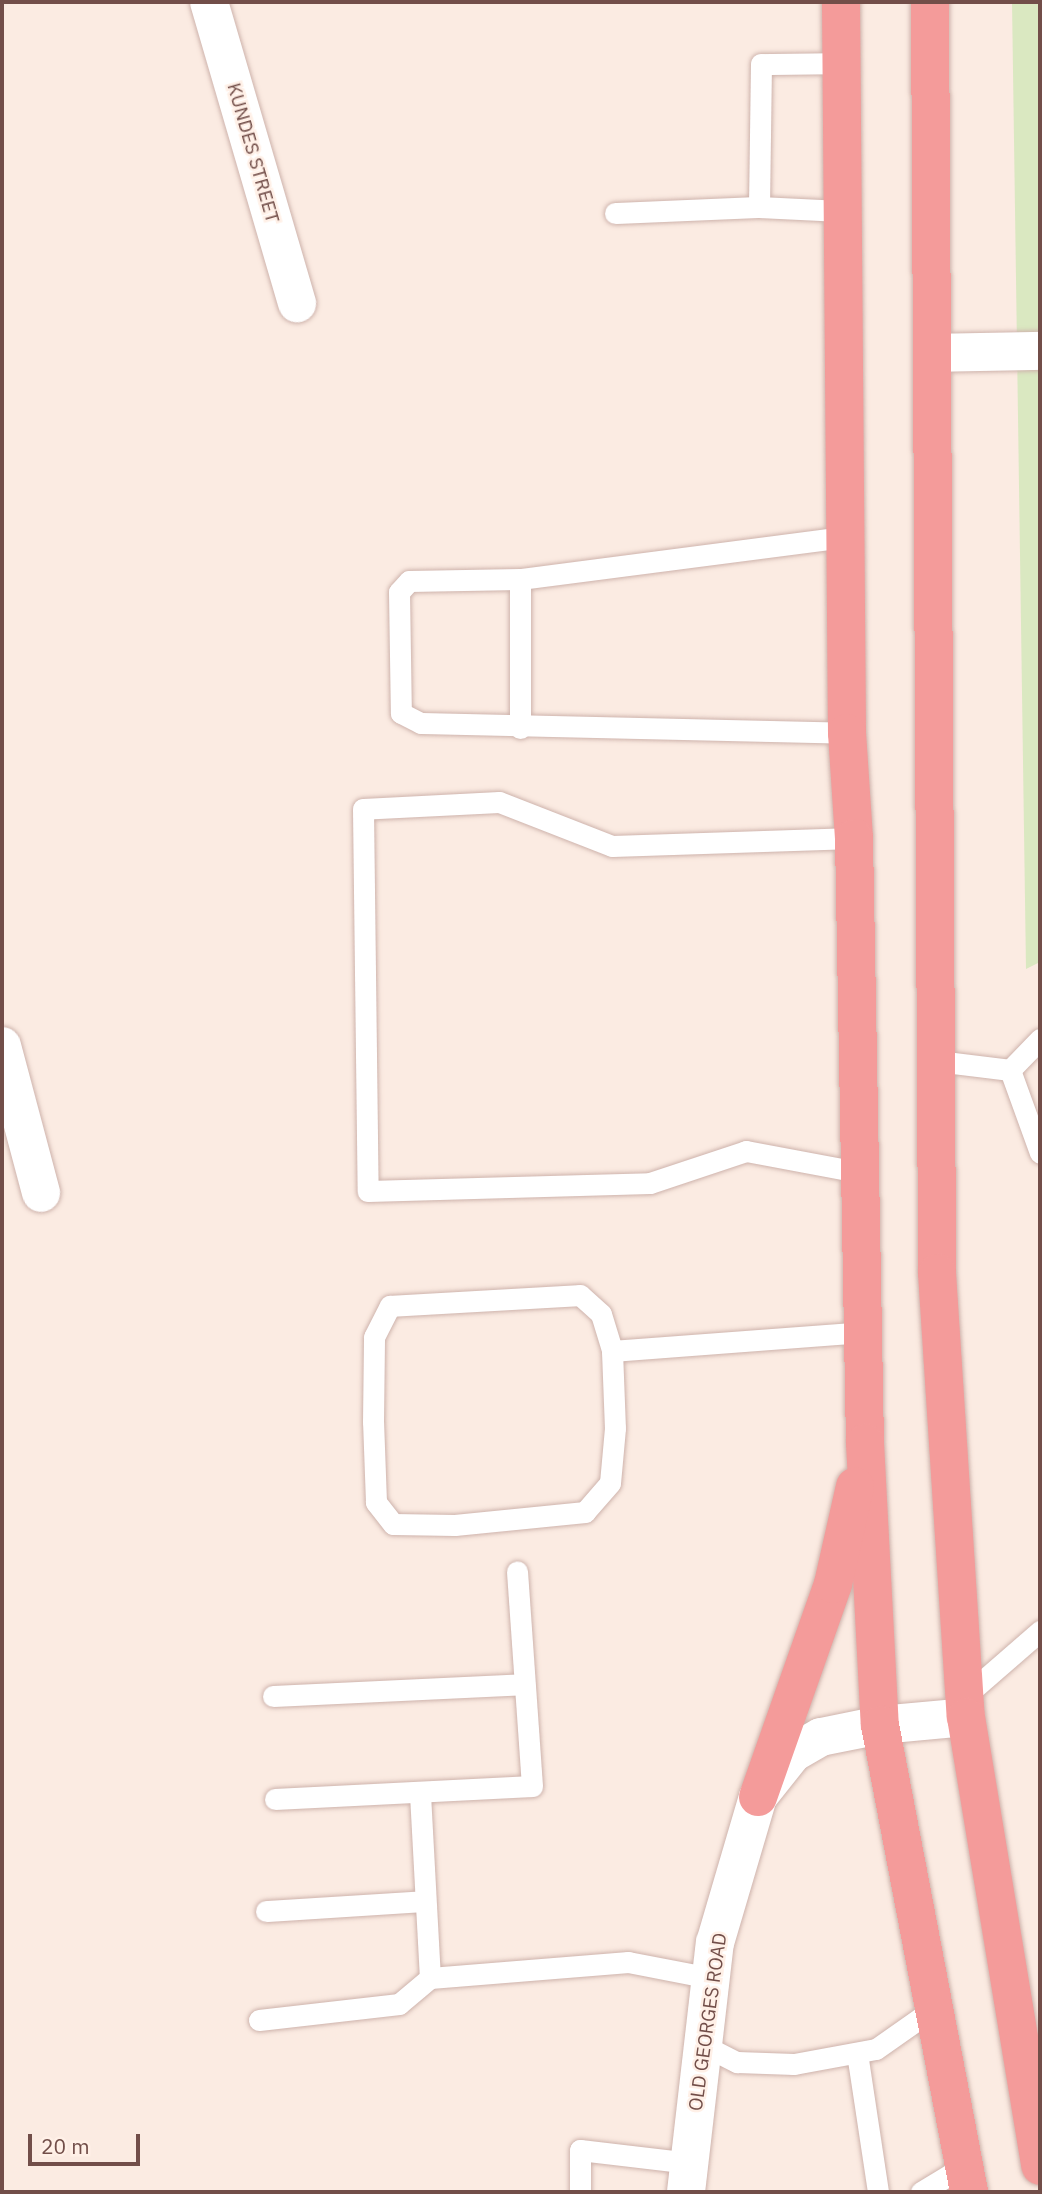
<!DOCTYPE html>
<html>
<head>
<meta charset="utf-8">
<style>
  body { margin:0 }
  #map { position:relative; width:1042px; height:2194px; overflow:hidden; background:#fbebe2; font-family:"IBM Plex Sans",sans-serif }
  div>[style] { position:absolute }
  .green>* { inset:0; background:#dae8c1 }
  .roads { filter:drop-shadow(0 0 2px #ceb3ac) drop-shadow(0 0 2px #ceb3ac) }
  .lane>* { height:21px; margin:-10.5px; padding:0 10.5px; transform-origin:10.5px; border-radius:10.5px; background:#fff }
  .street>* { height:38px; margin:-19px; padding:0 19px; transform-origin:19px; border-radius:19px; background:#fff }
  .highway>* { height:38px; margin:-19px; padding:0 19px; transform-origin:19px; border-radius:19px; background:#f49b9a }
  span { translate:-50% -50%; white-space:nowrap; text-align:center; line-height:1.15; -webkit-text-stroke:5px #fff0e7; paint-order:stroke }
  .street-label { font-size:19px; color:#724e49 }
  .frame { position:absolute; inset:0; border:4px solid #724e49; pointer-events:none }
  .scale { position:absolute; left:28px; top:2134px; width:112px; height:32px; box-sizing:border-box; border:4px solid #724e49; border-top:0; padding-left:9px; font-size:21px; line-height:24px; white-space:nowrap; color:#724e49; -webkit-text-stroke:5px #fff0e7; paint-order:stroke }
</style>
</head>
<body>
<div id="map">
  <div class="green">
    <i style="clip-path:polygon(1012px 2px,1040px 2px,1040px 962px,1026px 969px)"></i>
  </div>
  <div class="roads">
    <div class="lane">
      <i style="left:841px;top:211px;width:82px;rotate:-177.2deg"></i>
      <i style="left:759px;top:207px;width:143px;rotate:-89.2deg"></i>
      <i style="left:761px;top:64px;width:80px;rotate:-0.7deg"></i>
      <i style="left:615px;top:213px;width:144px;rotate:-2.4deg"></i>
      <i style="left:844px;top:537px;width:327px;rotate:172.6deg"></i>
      <i style="left:520px;top:579px;width:111px;rotate:179deg"></i>
      <i style="left:409px;top:581px;width:15px;rotate:132deg"></i>
      <i style="left:399px;top:592px;width:121px;rotate:89.1deg"></i>
      <i style="left:401px;top:713px;width:22px;rotate:27deg"></i>
      <i style="left:421px;top:723px;width:426px;rotate:1.3deg"></i>
      <i style="left:520px;top:728px;width:149px;rotate:-90deg"></i>
      <i style="left:854px;top:838px;width:242px;rotate:178.1deg"></i>
      <i style="left:612px;top:846px;width:121px;rotate:-158.7deg"></i>
      <i style="left:499px;top:802px;width:136px;rotate:177.1deg"></i>
      <i style="left:363px;top:809px;width:382px;rotate:89.3deg"></i>
      <i style="left:368px;top:1191px;width:282px;rotate:-1.6deg"></i>
      <i style="left:650px;top:1183px;width:101px;rotate:-18.4deg"></i>
      <i style="left:746px;top:1151px;width:114px;rotate:10.6deg"></i>
      <i style="left:937px;top:1061px;width:74px;rotate:7deg"></i>
      <i style="left:1010px;top:1070px;width:43px;rotate:-45.9deg"></i>
      <i style="left:1010px;top:1070px;width:88px;rotate:70.1deg"></i>
      <i style="left:580px;top:1295px;width:28px;rotate:42deg"></i>
      <i style="left:601px;top:1314px;width:39px;rotate:73deg"></i>
      <i style="left:612px;top:1351px;width:77px;rotate:87.8deg"></i>
      <i style="left:615px;top:1428px;width:55px;rotate:95.2deg"></i>
      <i style="left:610px;top:1483px;width:38px;rotate:131deg"></i>
      <i style="left:585px;top:1512px;width:131px;rotate:174.3deg"></i>
      <i style="left:455px;top:1525px;width:62px;rotate:-179.1deg"></i>
      <i style="left:393px;top:1524px;width:28px;rotate:-128deg"></i>
      <i style="left:376px;top:1502px;width:80px;rotate:-92.1deg"></i>
      <i style="left:373px;top:1422px;width:85px;rotate:-89.3deg"></i>
      <i style="left:374px;top:1337px;width:35px;rotate:-63deg"></i>
      <i style="left:390px;top:1306px;width:190px;rotate:-3.3deg"></i>
      <i style="left:612px;top:1351px;width:251px;rotate:-4.3deg"></i>
      <i style="left:273px;top:1696px;width:250px;rotate:-2.7deg"></i>
      <i style="left:964px;top:1697px;width:101px;rotate:-41deg"></i>
      <i style="left:420px;top:1794px;width:184px;rotate:86.9deg"></i>
      <i style="left:430px;top:1978px;width:199px;rotate:-4.6deg"></i>
      <i style="left:628px;top:1962px;width:85px;rotate:10.9deg"></i>
      <i style="left:275px;top:1799px;width:257px;rotate:-2.9deg"></i>
      <i style="left:532px;top:1786px;width:215px;rotate:-94deg"></i>
      <i style="left:266px;top:1911px;width:159px;rotate:-3.6deg"></i>
      <i style="left:259px;top:2020px;width:141px;rotate:-6.5deg"></i>
      <i style="left:399px;top:2004px;width:40px;rotate:-40deg"></i>
      <i style="left:703px;top:2045px;width:38px;rotate:27deg"></i>
      <i style="left:737px;top:2062px;width:57px;rotate:2deg"></i>
      <i style="left:794px;top:2064px;width:83px;rotate:-10.4deg"></i>
      <i style="left:876px;top:2049px;width:70px;rotate:-35.1deg"></i>
      <i style="left:857px;top:2053px;width:141px;rotate:81.4deg"></i>
      <i style="left:580px;top:2192px;width:42px;rotate:-90deg"></i>
      <i style="left:580px;top:2150px;width:111px;rotate:6.7deg"></i>
      <i style="left:921px;top:2192px;width:50px;rotate:-31.2deg"></i>
    </div>
    <div class="street">
      <i style="left:209px;top:2px;width:314px;rotate:73.7deg"></i>
      <i style="left:934px;top:353px;width:106px;rotate:-1.1deg"></i>
      <i style="left:2px;top:1046px;width:152px;rotate:75.1deg"></i>
      <i style="left:686px;top:2192px;width:251px;rotate:-83.4deg"></i>
      <i style="left:715px;top:1943px;width:152px;rotate:-73.6deg"></i>
      <i style="left:758px;top:1797px;width:56px;rotate:-51.5deg"></i>
      <i style="left:793px;top:1753px;width:32px;rotate:-30deg"></i>
      <i style="left:821px;top:1737px;width:60px;rotate:-11.5deg"></i>
      <i style="left:880px;top:1725px;width:86px;rotate:-5.3deg"></i>
    </div>
    <div class="highway">
      <i style="left:841px;top:2px;width:731px;rotate:89.53deg"></i>
      <i style="left:847px;top:733px;width:105px;rotate:86.2deg"></i>
      <i style="left:854px;top:838px;width:605px;rotate:88.96deg"></i>
      <i style="left:865px;top:1443px;width:282px;rotate:87deg"></i>
      <i style="left:880px;top:1725px;width:475px;rotate:79.2deg"></i>
      <i style="left:930px;top:2px;width:1271px;rotate:89.68deg"></i>
      <i style="left:937px;top:1273px;width:445px;rotate:86.3deg"></i>
      <i style="left:966px;top:1717px;width:455px;rotate:80.6deg"></i>
      <i style="left:758px;top:1797px;width:226px;rotate:-70.6deg"></i>
      <i style="left:833px;top:1584px;width:100px;rotate:-77.3deg"></i>
    </div>
  </div>
  <div class="street-label">
    <span style="left:253px;top:153px;rotate:74deg">KUNDES STREET</span>
    <span style="left:708px;top:2022px;rotate:-82deg">OLD GEORGES ROAD</span>
  </div>
  <div class="frame"></div>
  <div class="scale">20 m</div>
</div>
</body>
</html>
